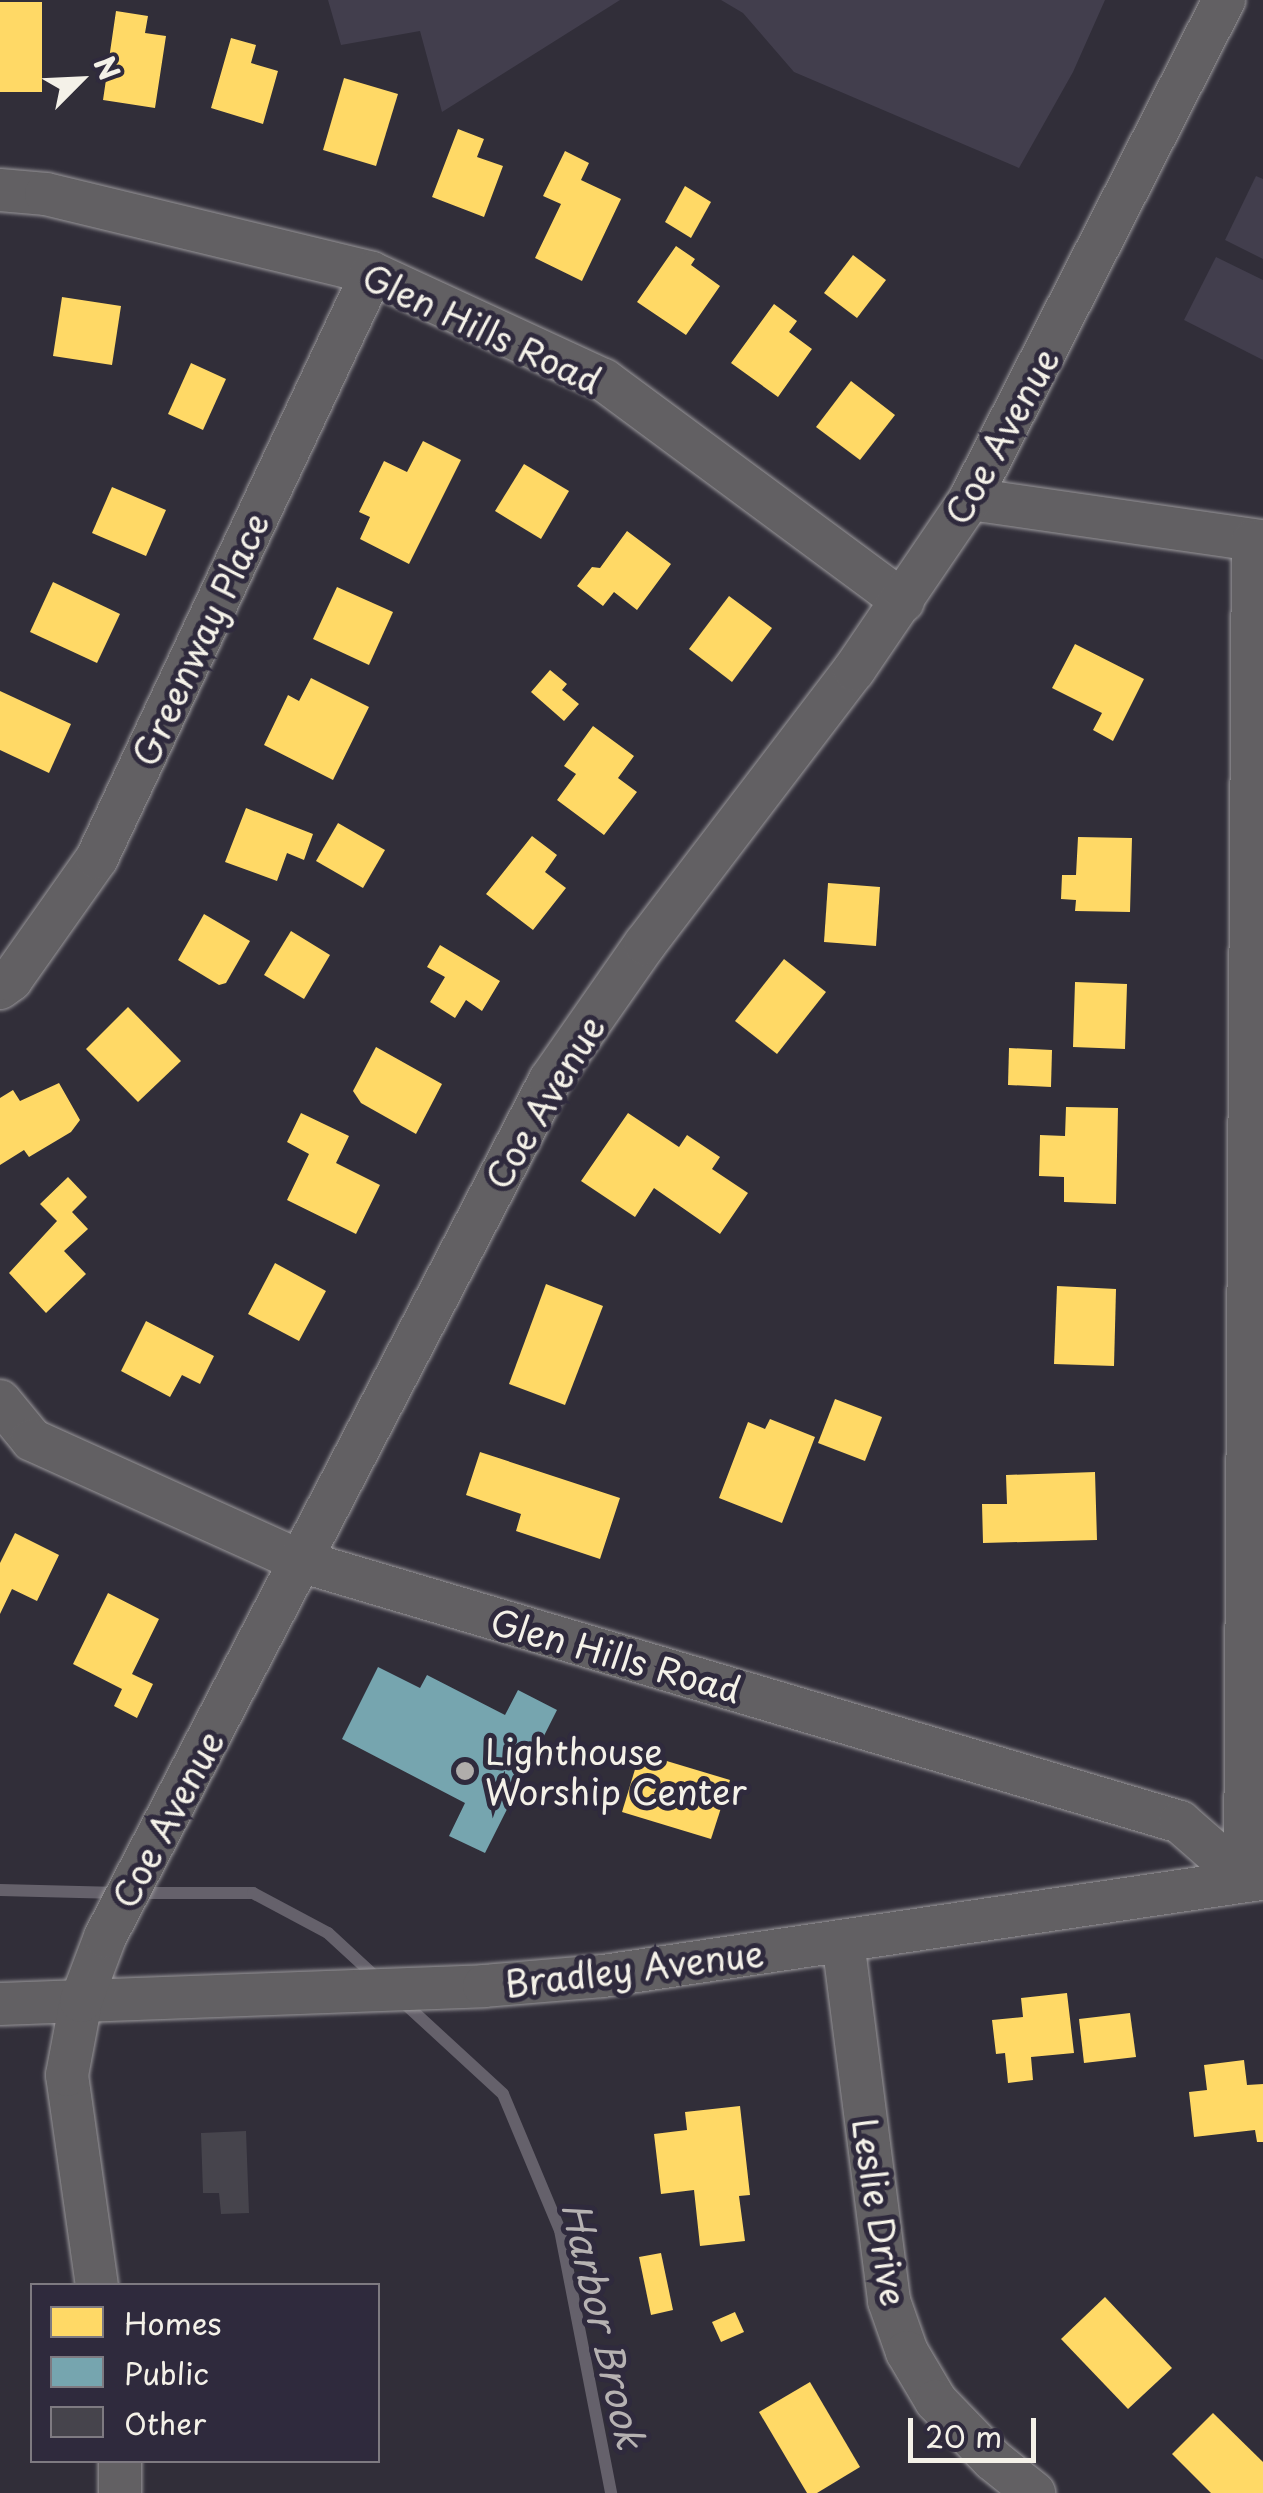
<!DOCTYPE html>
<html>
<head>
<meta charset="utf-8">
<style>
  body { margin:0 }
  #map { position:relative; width:1263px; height:2493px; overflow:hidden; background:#312e39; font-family:"Playpen Sans",sans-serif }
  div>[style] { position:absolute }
  .green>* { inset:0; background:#423e4d }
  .homes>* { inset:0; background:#ffd966 }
  .public>* { inset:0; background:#76a5af }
  .stream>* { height:12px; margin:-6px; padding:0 6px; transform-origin:6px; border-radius:6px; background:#65616b }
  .building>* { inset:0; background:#46444c }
  .roads { filter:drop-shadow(0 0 2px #9a989b) drop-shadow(0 0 2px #9a989b) }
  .minor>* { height:42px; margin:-21px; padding:0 21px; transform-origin:21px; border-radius:21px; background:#626063 }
  .dots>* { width:28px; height:28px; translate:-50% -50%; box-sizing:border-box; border:5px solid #2f2a3d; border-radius:50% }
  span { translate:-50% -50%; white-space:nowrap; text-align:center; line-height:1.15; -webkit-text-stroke:10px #2f2a3d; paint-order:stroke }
  .street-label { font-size:35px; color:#f4f1e8 }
  .poi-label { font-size:35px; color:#f4f1e8 }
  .left { translate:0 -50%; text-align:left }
  .water-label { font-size:38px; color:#b6b2b2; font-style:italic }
  .legend { position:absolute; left:30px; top:2283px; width:350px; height:180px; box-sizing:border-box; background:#2f2a3d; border:2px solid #7e7a81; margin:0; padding:12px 18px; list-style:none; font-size:30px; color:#f4f1e8 }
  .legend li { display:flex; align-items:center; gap:20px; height:50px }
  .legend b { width:50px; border:2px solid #7e7a81 }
  .north { position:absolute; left:30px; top:30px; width:100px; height:100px; -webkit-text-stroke:8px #2f2a3d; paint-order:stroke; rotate:66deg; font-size:28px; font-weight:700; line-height:40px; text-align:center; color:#f4f1e8 }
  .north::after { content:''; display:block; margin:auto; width:35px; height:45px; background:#f4f1e8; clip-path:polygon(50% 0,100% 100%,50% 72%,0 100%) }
  .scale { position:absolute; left:908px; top:2418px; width:128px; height:45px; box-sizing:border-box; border:5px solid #f4f1e8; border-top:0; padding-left:12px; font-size:30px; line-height:35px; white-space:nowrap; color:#f4f1e8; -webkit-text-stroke:8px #2f2a3d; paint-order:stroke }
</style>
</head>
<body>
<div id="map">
  <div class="green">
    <i style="clip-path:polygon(328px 0,620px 0,442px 112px,420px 31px,341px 45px)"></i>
    <i style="clip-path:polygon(721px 0,1105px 0,1073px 72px,1019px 168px,794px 72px,743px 13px)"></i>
    <i style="clip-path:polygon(1256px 176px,1263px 179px,1263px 259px,1225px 240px)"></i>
    <i style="clip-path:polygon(1216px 257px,1263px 280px,1263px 360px,1184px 320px)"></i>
  </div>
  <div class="homes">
    <i style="clip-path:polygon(0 2px,42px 2px,42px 92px,0 92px)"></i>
    <i style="clip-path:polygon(116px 11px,148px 16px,145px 33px,166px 36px,155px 108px,103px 100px)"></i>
    <i style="clip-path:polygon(231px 38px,256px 45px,251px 63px,278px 71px,263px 124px,211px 108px)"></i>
    <i style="clip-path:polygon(344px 78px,398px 94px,376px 166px,323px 150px)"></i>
    <i style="clip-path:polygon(458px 129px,484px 139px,477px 157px,503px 166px,484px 217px,432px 197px)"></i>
    <i style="clip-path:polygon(565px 151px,589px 163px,581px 180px,621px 199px,582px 281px,535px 258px,561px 204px,543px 196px)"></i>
    <i style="clip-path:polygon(685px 186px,711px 202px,691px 238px,665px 222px)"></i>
    <i style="clip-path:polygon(676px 246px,695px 259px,691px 265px,720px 286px,686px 335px,637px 302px)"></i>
    <i style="clip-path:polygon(853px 255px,886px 280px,857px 318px,824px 293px)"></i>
    <i style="clip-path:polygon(62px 297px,121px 306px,112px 365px,53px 356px)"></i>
    <i style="clip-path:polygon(774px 304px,797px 321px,789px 332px,812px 349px,778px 397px,731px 363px)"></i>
    <i style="clip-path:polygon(191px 363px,226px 379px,203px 430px,168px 414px)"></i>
    <i style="clip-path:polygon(851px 381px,895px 415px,860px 460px,816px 427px)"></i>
    <i style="clip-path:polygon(423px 441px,461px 460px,409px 564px,360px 539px,370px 517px,359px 512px,384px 461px,407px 472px)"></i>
    <i style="clip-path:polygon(524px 464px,569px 491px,541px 539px,495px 511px)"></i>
    <i style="clip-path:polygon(112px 487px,166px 510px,146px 556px,92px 533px)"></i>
    <i style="clip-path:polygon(627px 531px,671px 564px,637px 610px,614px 592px,603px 606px,577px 586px,592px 567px,600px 568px)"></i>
    <i style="clip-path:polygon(53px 582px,120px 614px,97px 663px,30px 632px)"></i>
    <i style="clip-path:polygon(337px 587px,393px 612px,369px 665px,313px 639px)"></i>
    <i style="clip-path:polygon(729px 596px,772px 628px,732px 682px,689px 649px)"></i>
    <i style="clip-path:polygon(1075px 644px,1144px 679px,1113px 741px,1093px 730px,1102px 713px,1052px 688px)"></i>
    <i style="clip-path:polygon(550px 670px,567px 684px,562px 690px,579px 704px,564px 721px,531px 692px)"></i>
    <i style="clip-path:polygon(311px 678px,369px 707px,333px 780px,264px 745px,288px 695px,299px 701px)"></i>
    <i style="clip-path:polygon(0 691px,71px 724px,49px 773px,0 750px)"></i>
    <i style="clip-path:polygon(593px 726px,634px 756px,618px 778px,637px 792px,604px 835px,557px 800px,576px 774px,564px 766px)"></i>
    <i style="clip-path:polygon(246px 808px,313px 834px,304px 860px,287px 853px,277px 881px,225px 862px)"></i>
    <i style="clip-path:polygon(338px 823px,385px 850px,363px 888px,316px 861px)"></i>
    <i style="clip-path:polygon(532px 836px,557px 855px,545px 872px,566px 888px,533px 930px,486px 894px)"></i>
    <i style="clip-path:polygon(1078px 837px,1132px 838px,1130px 912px,1075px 911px,1076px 900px,1061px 899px,1062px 875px,1076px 875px)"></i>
    <i style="clip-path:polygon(828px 883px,880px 887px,876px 946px,824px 942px)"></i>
    <i style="clip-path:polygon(204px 914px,250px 941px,226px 983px,219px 985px,178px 960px)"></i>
    <i style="clip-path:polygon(291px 931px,330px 955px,304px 999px,264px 975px)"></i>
    <i style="clip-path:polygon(440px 945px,500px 981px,482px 1011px,466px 1000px,455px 1018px,430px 1002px,445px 977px,427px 967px)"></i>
    <i style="clip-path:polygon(784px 959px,826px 992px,777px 1054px,735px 1021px)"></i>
    <i style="clip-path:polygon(1075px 982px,1127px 984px,1125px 1049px,1073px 1047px)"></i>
    <i style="clip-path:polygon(128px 1007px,181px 1061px,138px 1102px,86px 1049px)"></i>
    <i style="clip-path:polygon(376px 1047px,442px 1084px,416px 1134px,361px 1103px,353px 1091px)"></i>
    <i style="clip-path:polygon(1009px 1048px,1052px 1050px,1051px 1087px,1008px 1085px)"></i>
    <i style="clip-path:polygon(59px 1083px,80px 1120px,71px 1132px,29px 1157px,24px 1150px,0 1165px,0 1098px,13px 1090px,20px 1101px)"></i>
    <i style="clip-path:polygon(1066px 1107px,1118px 1108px,1116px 1204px,1064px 1202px,1064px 1177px,1039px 1176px,1040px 1135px,1065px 1136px)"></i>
    <i style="clip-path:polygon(301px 1113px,349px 1136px,336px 1163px,380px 1185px,356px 1234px,287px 1200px,309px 1154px,287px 1142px)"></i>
    <i style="clip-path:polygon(628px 1113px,679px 1147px,687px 1135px,720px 1157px,712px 1169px,748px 1193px,720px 1234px,654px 1188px,635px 1217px,581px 1181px)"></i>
    <i style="clip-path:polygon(68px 1177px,87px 1197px,72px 1212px,88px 1229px,64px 1251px,86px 1274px,46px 1313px,9px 1273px,57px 1221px,40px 1204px)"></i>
    <i style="clip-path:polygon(275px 1263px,326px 1291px,299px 1341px,248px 1314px)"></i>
    <i style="clip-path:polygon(546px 1284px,603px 1306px,565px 1405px,509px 1384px)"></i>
    <i style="clip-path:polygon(1057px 1286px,1116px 1289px,1114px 1366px,1054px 1364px)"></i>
    <i style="clip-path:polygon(146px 1321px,214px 1356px,200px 1384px,182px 1375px,170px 1397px,121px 1371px)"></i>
    <i style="clip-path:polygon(835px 1399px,882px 1417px,865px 1461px,818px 1443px)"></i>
    <i style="clip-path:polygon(770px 1419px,815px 1437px,782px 1523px,719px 1498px,748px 1422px,765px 1429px)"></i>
    <i style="clip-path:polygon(480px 1452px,620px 1498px,600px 1559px,516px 1531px,521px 1514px,466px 1495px)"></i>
    <i style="clip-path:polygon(1095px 1472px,1097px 1540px,983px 1543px,982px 1504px,1007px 1504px,1006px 1475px)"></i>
    <i style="clip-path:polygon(15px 1533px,59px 1555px,37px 1601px,12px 1589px,0 1614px,0 1563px)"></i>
    <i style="clip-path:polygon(108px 1593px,159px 1619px,132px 1674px,153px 1684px,137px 1718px,114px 1706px,122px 1689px,73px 1664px)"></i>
    <i style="clip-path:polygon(640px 1753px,730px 1780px,711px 1839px,622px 1812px)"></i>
    <i style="clip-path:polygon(1067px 1993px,1074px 2053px,1031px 2057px,1033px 2080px,1008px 2083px,1005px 2053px,996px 2054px,992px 2020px,1023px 2017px,1021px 1998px)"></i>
    <i style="clip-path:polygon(1130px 2013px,1136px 2057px,1084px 2063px,1079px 2019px)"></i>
    <i style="clip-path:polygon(1244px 2060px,1247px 2085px,1263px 2084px,1263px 2142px,1257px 2142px,1255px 2130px,1194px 2137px,1189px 2092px,1207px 2090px,1204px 2065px)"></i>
    <i style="clip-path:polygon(740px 2106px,750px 2195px,739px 2196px,745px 2241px,700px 2246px,694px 2190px,661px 2194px,654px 2134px,687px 2130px,685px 2112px)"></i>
    <i style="clip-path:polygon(661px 2253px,673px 2310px,651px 2315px,639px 2257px)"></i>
    <i style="clip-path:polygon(1105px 2297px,1172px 2368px,1128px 2409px,1061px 2339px)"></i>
    <i style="clip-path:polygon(735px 2312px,744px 2332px,721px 2342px,712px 2322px)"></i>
    <i style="clip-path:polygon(810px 2382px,860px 2467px,817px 2493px,807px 2493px,759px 2412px)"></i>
    <i style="clip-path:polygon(1213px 2413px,1263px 2462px,1263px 2493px,1211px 2493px,1172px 2454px)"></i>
  </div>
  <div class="public">
    <i style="clip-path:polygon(378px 1667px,420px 1688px,427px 1675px,505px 1715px,518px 1690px,557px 1710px,485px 1853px,449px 1836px,465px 1803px,342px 1739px)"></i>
  </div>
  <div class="stream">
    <i style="left:0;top:1890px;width:119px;rotate:1.4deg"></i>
    <i style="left:139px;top:1893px;width:114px"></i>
    <i style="left:253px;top:1893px;width:85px;rotate:28.1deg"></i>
    <i style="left:328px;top:1933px;width:71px;rotate:42.7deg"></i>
    <i style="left:402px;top:2001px;width:137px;rotate:42.6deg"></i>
    <i style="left:503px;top:2094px;width:147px;rotate:67.3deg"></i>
    <i style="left:560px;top:2230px;width:268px;rotate:79deg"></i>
  </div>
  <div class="building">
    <i style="clip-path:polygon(246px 2131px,249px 2213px,221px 2214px,219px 2193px,203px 2193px,201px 2133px)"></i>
  </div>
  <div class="roads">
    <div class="minor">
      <i style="left:0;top:190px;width:46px;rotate:5deg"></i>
      <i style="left:46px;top:194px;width:335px;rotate:13.6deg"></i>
      <i style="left:372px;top:273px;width:255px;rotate:24.8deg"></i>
      <i style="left:604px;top:380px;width:372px;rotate:36.5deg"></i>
      <i style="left:970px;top:499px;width:296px;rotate:8.2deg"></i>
      <i style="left:0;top:988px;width:14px;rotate:-36deg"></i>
      <i style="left:11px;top:980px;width:149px;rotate:-54.8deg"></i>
      <i style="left:97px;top:858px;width:646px;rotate:-64.82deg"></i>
      <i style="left:0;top:1401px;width:50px;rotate:50.6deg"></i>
      <i style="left:32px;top:1440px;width:294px;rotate:24.3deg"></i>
      <i style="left:300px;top:1561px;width:918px;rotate:16.52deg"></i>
      <i style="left:1180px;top:1822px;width:86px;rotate:41.2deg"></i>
      <i style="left:1245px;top:1879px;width:1338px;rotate:-89.66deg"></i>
      <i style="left:843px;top:1941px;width:363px;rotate:82.7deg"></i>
      <i style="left:889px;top:2301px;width:54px;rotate:70.6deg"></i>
      <i style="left:907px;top:2352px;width:57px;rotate:59.4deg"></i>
      <i style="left:936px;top:2401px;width:82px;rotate:46deg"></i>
      <i style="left:993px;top:2460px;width:53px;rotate:38.8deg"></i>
      <i style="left:0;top:2004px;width:484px;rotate:-2.1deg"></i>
      <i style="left:484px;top:1986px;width:119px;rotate:-4.8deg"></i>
      <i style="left:603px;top:1976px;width:665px;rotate:-8.39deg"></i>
      <i style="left:97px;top:2286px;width:213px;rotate:-98.1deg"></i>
      <i style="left:67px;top:2075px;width:75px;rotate:-79.3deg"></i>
      <i style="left:81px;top:2001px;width:68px;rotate:-69.4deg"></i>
      <i style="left:105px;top:1937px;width:966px;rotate:-62.56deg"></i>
      <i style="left:550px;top:1080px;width:166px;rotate:-55.1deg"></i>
      <i style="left:645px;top:944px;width:345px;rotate:-52.7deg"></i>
      <i style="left:854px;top:670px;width:207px;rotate:-55.8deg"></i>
      <i style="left:970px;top:499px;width:560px;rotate:-63.02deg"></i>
      <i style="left:120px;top:2460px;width:33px;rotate:90deg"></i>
    </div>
  </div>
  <div class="dots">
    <i style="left:465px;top:1771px;background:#b0adab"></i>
  </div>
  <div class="street-label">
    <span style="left:482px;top:328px;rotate:25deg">Glen Hills Road</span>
    <span style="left:1001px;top:436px;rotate:-61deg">Coe Avenue</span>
    <span style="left:200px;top:639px;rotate:-65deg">Greenway Place</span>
    <span style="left:544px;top:1102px;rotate:-59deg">Coe Avenue</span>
    <span style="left:616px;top:1655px;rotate:16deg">Glen Hills Road</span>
    <span style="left:167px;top:1819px;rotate:-62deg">Coe Avenue</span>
    <span style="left:634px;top:1968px;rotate:-7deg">Bradley Avenue</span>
    <span style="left:880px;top:2212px;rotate:81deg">Leslie Drive</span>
  </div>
  <div class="poi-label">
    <span class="left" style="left:485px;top:1771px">Lighthouse<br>Worship Center</span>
  </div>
  <div class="water-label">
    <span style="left:604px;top:2325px;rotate:77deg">Harbor Brook</span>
  </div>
  <ul class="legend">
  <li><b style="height:28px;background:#ffd966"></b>Homes</li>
  <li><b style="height:28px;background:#76a5af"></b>Public</li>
  <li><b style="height:28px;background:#46444c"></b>Other</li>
  </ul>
  <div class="north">N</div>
  <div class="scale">20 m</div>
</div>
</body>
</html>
